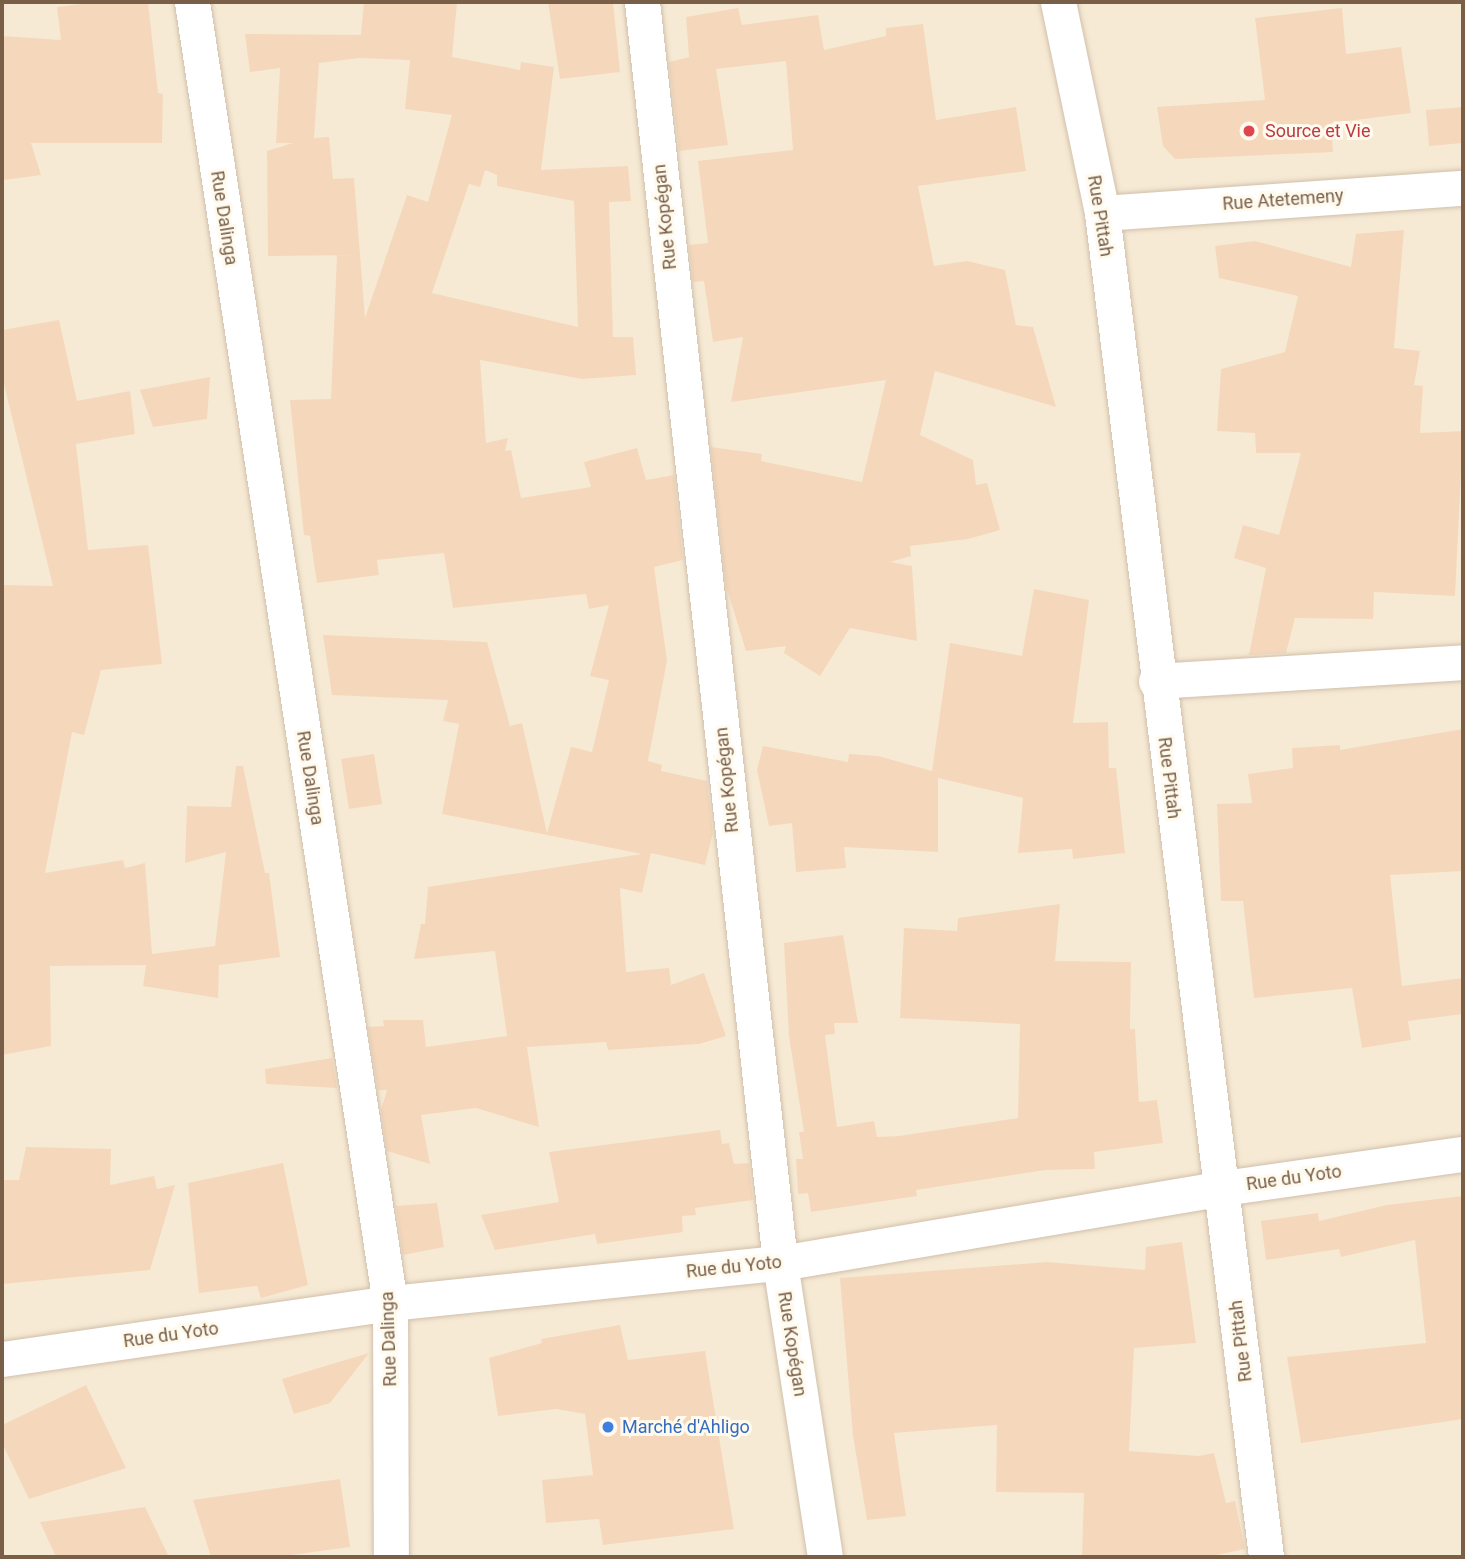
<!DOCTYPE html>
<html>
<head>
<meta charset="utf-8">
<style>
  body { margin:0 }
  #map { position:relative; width:1465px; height:1559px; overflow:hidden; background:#fef7e6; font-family:Roboto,sans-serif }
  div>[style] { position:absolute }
  .residential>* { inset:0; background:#f6ead4 }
  .building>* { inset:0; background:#f5d8bc }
  .roads { filter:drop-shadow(0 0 2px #d1bfab) drop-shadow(0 0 2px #d1bfab) }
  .street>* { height:35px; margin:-17.5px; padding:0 17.5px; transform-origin:17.5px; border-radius:17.5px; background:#fff }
  .dots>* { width:19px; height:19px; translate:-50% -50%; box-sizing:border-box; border:4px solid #fffaee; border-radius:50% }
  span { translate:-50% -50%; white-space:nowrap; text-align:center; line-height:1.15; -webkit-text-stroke:6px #fffaee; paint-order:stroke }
  .health-label { font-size:18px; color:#be3a42 }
  .left { translate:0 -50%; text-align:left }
  .street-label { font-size:18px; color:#7a5f48 }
  .shop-label { font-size:18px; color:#366cbe }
  .frame { position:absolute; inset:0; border:4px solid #7a5f48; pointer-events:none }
</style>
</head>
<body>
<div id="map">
  <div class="residential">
    <i style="clip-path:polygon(2px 2px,1463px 2px,1463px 1557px,2px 1557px)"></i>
  </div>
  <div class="building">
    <i style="clip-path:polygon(98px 2px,148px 2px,158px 93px,163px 94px,162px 143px,31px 143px,41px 175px,4px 180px,2px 36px,61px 40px,57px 7px)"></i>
    <i style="clip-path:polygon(evenodd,364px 2px,457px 2px,452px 57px,520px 70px,521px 62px,554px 67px,541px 170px,628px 166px,631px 201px,609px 202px,613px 337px,633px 337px,636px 375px,582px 379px,480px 360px,486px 443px,508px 438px,505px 451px,511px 450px,521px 498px,591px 487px,584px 462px,637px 448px,646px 480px,674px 475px,683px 560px,654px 567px,667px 661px,648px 761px,662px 765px,661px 771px,707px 781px,713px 833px,705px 865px,651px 853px,642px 893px,620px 888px,626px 972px,669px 968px,671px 985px,704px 973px,726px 1036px,699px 1044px,608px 1050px,606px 1042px,527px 1047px,539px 1127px,476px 1108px,421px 1115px,430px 1164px,387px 1151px,381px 1110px,387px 1090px,378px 1090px,368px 1027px,384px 1026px,383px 1020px,423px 1020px,426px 1047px,507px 1036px,495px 951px,414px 959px,421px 924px,425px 924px,428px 887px,642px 854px,442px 814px,459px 724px,443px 721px,448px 700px,332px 695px,323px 635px,487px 642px,510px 726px,522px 723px,547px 833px,571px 747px,592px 752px,609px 680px,590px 676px,609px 605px,589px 609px,586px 594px,453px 608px,444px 553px,377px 560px,379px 575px,317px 583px,310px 536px,304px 535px,290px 400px,331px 399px,337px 255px,359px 255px,268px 256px,267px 151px,293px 143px,276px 143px,280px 68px,250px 72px,245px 34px,361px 35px,364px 2px,360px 58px,410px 60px,405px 109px,452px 115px,428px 202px,407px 195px,365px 318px,354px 178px,333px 179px,329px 137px,314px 138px,319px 63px,360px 58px,364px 2px,485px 170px,497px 175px,497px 186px,574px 201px,578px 327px,432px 293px,469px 184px,480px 187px,485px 170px)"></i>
    <i style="clip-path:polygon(548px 2px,613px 2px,620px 72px,560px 79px)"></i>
    <i style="clip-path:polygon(738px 8px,742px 25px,818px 15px,824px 50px,886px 36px,886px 28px,923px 24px,936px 120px,1016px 107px,1026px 171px,918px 186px,934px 266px,967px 261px,1005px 270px,1016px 325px,1033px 327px,1056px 407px,935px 371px,920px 435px,973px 460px,976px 485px,987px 483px,1000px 530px,968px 539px,910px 546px,911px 556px,890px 562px,912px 566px,917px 641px,850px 628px,820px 676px,784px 653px,786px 646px,746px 651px,726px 586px,711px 447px,762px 454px,761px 461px,862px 482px,886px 380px,731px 402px,743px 337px,713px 342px,704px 281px,693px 282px,689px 245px,708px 243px,698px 161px,793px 150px,786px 61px,716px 69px,728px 145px,679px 151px,669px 62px,689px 57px,686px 17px)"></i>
    <i style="clip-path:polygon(1342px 8px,1346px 54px,1401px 47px,1411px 113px,1331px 123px,1333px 152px,1175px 159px,1163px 146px,1157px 107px,1265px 100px,1255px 18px)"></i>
    <i style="clip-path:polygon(1463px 107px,1463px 143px,1429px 146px,1426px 110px)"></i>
    <i style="clip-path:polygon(1404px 230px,1394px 348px,1420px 351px,1414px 385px,1423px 386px,1420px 433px,1463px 431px,1455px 596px,1374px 592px,1373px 619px,1295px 618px,1286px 653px,1249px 655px,1266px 568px,1234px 558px,1243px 525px,1279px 535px,1301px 453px,1256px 453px,1255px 433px,1217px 431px,1221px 369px,1285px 352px,1298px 296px,1219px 278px,1215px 246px,1255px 241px,1351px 267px,1356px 234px)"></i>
    <i style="clip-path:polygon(59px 320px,77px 401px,130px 391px,135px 434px,76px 444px,88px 550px,148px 545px,162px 664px,101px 670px,84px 735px,72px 732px,45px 873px,123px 860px,125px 868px,145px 863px,152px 954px,215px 946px,226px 852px,185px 863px,187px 806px,231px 807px,236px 766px,243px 766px,265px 873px,269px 873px,280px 957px,219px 965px,218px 998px,143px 986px,146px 965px,50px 966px,51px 1046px,2px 1055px,2px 585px,53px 586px,2px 376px,2px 330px)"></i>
    <i style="clip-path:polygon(210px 377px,207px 419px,153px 427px,140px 390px)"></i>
    <i style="clip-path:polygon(1034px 589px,1089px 600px,1073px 723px,1108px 722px,1109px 768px,1116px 768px,1125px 853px,1073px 859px,1072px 849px,1018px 853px,1023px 798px,938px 778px,938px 852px,844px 847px,846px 868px,796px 872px,792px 823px,769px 826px,757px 770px,763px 746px,848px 762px,849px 754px,878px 756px,932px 771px,950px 643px,1022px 656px)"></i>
    <i style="clip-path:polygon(1463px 729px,1463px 871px,1390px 875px,1402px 986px,1463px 978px,1463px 1014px,1408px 1021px,1411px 1040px,1362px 1048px,1352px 988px,1254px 998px,1243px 901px,1221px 901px,1217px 804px,1252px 803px,1248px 774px,1293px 768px,1292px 748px,1340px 745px,1340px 750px)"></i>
    <i style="clip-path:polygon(374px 754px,382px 804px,349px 809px,341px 759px)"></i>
    <i style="clip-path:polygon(1060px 904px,1055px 961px,1131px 962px,1130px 1029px,1135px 1029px,1139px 1102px,1157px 1100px,1163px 1143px,1094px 1152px,1095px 1169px,1045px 1170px,916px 1190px,917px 1196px,811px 1212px,808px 1193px,798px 1194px,796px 1159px,803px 1159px,799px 1132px,804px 1132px,789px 1036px,784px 943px,843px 935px,858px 1023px,834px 1023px,835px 1034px,825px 1035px,837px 1127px,874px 1121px,877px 1137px,899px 1136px,1018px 1118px,1020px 1024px,900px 1018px,904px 928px,957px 931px,958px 918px)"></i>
    <i style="clip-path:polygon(332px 1058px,337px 1088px,266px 1084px,265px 1069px)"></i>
    <i style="clip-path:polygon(720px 1130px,722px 1144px,729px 1143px,734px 1164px,749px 1163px,753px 1200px,695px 1208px,696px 1215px,682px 1216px,683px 1232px,597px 1244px,595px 1234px,495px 1250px,481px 1215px,559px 1202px,549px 1152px)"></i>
    <i style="clip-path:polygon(26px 1147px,111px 1149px,110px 1185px,154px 1176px,157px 1189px,175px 1185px,150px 1270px,2px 1284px,2px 1180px,19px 1180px)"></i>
    <i style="clip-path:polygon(283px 1163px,308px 1285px,261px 1298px,257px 1286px,199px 1293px,188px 1183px)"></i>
    <i style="clip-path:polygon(1463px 1196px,1463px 1419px,1301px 1443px,1287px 1357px,1426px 1343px,1415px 1240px,1341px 1257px,1339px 1249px,1266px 1260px,1261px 1221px,1318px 1213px,1319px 1221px,1387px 1205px)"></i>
    <i style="clip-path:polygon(437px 1203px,444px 1247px,403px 1255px,396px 1206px)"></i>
    <i style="clip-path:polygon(1182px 1242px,1196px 1343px,1134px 1348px,1129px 1451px,1199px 1456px,1214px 1453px,1226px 1503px,1235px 1501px,1245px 1549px,1207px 1557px,1082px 1557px,1084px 1493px,996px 1492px,997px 1425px,894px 1433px,906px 1516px,867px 1520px,853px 1436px,840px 1278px,1047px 1262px,1145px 1270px,1146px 1247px)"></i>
    <i style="clip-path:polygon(620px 1325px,628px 1360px,705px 1351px,734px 1529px,603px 1545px,599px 1519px,546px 1523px,542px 1480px,593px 1475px,585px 1414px,556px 1409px,498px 1416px,489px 1358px,542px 1343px,541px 1339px)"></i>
    <i style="clip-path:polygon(369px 1353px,330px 1403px,294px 1414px,282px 1379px)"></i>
    <i style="clip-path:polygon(86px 1385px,126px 1468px,29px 1499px,2px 1443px,2px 1425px)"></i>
    <i style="clip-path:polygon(340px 1479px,350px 1547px,276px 1557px,211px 1557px,193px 1500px)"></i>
    <i style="clip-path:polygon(145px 1507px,169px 1557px,56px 1557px,40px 1522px)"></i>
  </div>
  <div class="roads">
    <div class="street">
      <i style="left:192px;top:2px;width:1316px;rotate:81.35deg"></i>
      <i style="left:390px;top:1303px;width:254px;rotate:89.8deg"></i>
      <i style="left:642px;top:2px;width:1269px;rotate:83.75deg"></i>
      <i style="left:780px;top:1263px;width:297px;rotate:81.3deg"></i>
      <i style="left:1058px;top:2px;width:216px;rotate:78.2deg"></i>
      <i style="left:1102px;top:213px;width:1354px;rotate:83.04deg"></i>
      <i style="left:1102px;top:213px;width:362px;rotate:-4deg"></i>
      <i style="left:1156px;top:681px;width:308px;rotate:-3.5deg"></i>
      <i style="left:2px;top:1359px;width:392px;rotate:-8.2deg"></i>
      <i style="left:390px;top:1303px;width:392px;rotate:-5.9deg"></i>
      <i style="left:780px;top:1263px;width:449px;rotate:-9.6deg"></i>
      <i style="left:1223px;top:1188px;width:242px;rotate:-8.1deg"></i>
    </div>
  </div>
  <div class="dots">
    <i style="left:1249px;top:131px;background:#e0444e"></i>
    <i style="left:608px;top:1427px;background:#3f7fe0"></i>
  </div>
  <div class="health-label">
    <span class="left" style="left:1265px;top:131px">Source et Vie</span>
  </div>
  <div class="street-label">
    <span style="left:1283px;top:200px;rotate:-4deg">Rue Atetemeny</span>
    <span style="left:1100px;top:216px;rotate:81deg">Rue Pittah</span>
    <span style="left:665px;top:217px;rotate:-96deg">Rue Kopégan</span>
    <span style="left:224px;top:218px;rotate:81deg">Rue Dalinga</span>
    <span style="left:310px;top:778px;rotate:81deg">Rue Dalinga</span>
    <span style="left:1169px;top:778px;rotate:83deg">Rue Pittah</span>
    <span style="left:727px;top:780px;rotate:-96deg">Rue Kopégan</span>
    <span style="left:1294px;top:1178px;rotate:-8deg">Rue du Yoto</span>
    <span style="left:734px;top:1267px;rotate:-6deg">Rue du Yoto</span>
    <span style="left:171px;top:1335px;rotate:-8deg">Rue du Yoto</span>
    <span style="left:389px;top:1339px;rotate:-92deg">Rue Dalinga</span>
    <span style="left:1241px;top:1341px;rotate:-97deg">Rue Pittah</span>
    <span style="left:792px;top:1344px;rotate:81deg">Rue Kopégan</span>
  </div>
  <div class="shop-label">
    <span class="left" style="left:622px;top:1427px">Marché d'Ahligo</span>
  </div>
  <div class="frame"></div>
</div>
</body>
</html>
